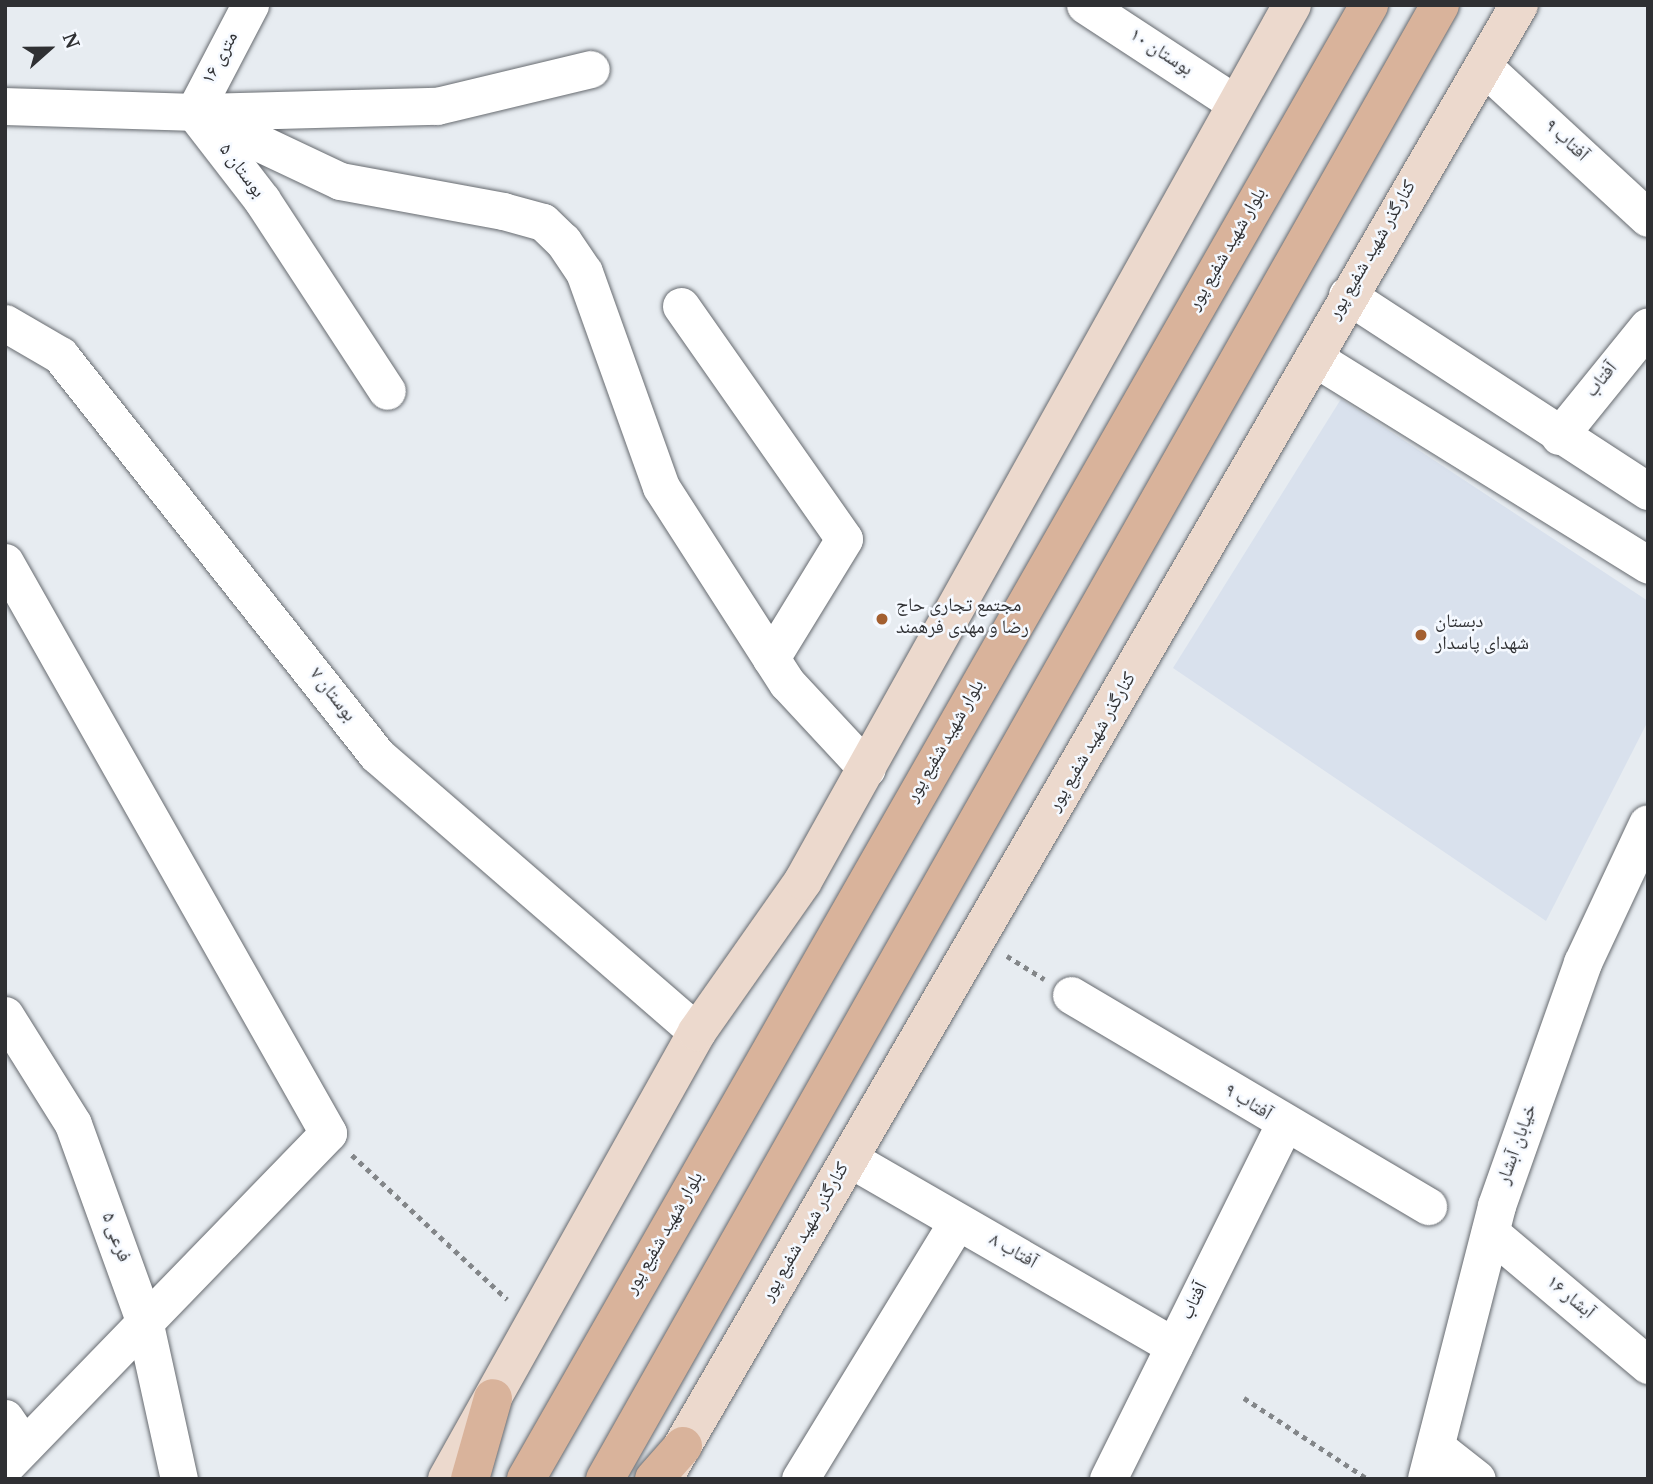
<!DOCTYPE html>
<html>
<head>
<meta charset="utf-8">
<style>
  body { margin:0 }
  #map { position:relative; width:1653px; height:1484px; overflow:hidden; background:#e7ecf1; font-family:Georgia,"Noto Naskh Arabic",serif }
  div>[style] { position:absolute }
  .built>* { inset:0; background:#d9e1ed }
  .path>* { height:4.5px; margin-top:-2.25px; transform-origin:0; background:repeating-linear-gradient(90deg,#838689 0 5px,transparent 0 10px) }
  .roads { filter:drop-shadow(0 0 2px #676b70) drop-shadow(0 0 2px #676b70) }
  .minor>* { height:37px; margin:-18.5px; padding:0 18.5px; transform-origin:18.5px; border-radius:18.5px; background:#fff }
  .tertiary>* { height:38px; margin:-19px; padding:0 19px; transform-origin:19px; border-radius:19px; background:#fff }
  .secondary>* { height:38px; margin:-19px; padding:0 19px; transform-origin:19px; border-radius:19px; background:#ecd9cd }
  .primary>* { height:38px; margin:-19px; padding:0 19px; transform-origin:19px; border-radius:19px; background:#d9b39b }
  .dots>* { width:19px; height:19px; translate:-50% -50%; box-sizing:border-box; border:4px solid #f5f9ff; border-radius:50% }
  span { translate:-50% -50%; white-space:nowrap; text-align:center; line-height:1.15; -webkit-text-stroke:5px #f5f9ff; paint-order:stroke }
  .street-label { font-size:19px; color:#2f3033 }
  .poi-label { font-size:19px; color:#2f3033 }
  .left { translate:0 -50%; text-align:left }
  .frame { position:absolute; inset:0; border:7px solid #2f3033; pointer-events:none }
  .north { position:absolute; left:14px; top:14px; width:70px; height:70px; -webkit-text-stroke:5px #f5f9ff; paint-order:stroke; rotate:69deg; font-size:19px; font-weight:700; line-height:28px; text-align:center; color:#2f3033 }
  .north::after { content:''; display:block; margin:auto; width:24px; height:32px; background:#2f3033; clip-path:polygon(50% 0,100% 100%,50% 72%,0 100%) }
</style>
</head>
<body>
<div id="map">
  <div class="built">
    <i style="clip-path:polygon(1341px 399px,1648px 601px,1648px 721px,1546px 921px,1173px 668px)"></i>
  </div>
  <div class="path">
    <i style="left:1007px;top:956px;width:44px;rotate:31.9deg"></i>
    <i style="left:352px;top:1155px;width:212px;rotate:42.9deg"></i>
    <i style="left:1244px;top:1398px;width:148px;rotate:33.2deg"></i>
  </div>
  <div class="roads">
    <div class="minor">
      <i style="left:1085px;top:5px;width:179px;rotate:33.2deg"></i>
      <i style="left:1483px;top:66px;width:224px;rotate:42.7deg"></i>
      <i style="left:5px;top:106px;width:189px;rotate:1.8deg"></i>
      <i style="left:194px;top:112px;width:111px;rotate:52.3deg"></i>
      <i style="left:262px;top:200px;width:228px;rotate:56.8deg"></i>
      <i style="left:194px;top:112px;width:161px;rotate:25.3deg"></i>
      <i style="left:340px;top:181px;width:166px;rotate:10.4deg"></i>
      <i style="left:503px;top:211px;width:41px;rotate:15.4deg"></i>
      <i style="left:543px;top:222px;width:28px;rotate:44deg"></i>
      <i style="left:563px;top:241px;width:37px;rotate:56deg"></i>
      <i style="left:584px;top:272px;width:228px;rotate:70.3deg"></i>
      <i style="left:661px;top:487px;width:233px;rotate:57.3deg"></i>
      <i style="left:787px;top:683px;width:117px;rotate:47.1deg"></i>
      <i style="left:194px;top:112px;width:121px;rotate:-62.4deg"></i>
      <i style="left:202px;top:112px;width:235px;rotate:-1.5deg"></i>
      <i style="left:437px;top:106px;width:158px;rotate:-13.5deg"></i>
      <i style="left:1347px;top:295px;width:359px;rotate:33.1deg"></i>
      <i style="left:681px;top:306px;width:284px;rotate:55deg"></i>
      <i style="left:844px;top:539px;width:140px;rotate:121.5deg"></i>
      <i style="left:5px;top:323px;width:64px;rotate:30.2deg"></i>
      <i style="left:60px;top:355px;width:510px;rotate:51.6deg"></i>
      <i style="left:377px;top:755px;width:423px;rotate:40.9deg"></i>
      <i style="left:1313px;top:357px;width:394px;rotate:31.8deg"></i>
      <i style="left:1559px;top:436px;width:141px;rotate:-51deg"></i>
      <i style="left:5px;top:562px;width:656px;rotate:60.5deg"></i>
      <i style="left:328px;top:1133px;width:464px;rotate:134.1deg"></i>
      <i style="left:1071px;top:995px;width:415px;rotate:30.6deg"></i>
      <i style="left:5px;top:1015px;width:128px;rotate:58deg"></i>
      <i style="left:73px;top:1124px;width:208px;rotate:70.1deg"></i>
      <i style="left:144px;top:1320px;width:163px;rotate:77.6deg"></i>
      <i style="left:850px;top:1159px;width:374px;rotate:30deg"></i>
      <i style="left:1490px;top:1232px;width:207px;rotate:40.1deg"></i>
      <i style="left:5px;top:1418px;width:34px;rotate:56deg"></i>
      <i style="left:1435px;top:1446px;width:53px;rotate:38.2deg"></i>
      <i style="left:800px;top:1479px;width:301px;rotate:-58.6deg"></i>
      <i style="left:1108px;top:1479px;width:394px;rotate:-63.6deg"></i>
    </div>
    <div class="tertiary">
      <i style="left:1427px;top:1479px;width:282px;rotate:-75.6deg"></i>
      <i style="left:1497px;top:1206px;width:258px;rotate:-70.5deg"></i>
      <i style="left:1583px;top:963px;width:153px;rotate:-64.9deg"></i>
    </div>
    <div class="secondary">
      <i style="left:666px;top:1474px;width:1699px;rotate:-59.86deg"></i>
      <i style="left:447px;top:1479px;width:512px;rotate:-60.78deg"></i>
      <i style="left:697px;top:1032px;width:184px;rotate:-54.9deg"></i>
      <i style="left:803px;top:881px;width:1003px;rotate:-60.83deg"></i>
    </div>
    <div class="primary">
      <i style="left:470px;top:1479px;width:84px;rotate:-74.1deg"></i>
      <i style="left:526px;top:1479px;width:1698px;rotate:-60.23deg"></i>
      <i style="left:605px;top:1479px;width:1694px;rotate:-60.47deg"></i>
      <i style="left:654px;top:1479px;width:44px;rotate:-48.7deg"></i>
    </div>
  </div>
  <div class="dots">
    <i style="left:882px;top:619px;background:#a35f30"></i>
    <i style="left:1421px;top:635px;background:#a35f30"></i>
  </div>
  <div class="street-label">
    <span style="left:1160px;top:54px;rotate:33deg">بوستان ۱۰</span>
    <span style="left:222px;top:59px;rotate:-62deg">۱۶ متری</span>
    <span style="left:1565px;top:142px;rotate:43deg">آفتاب ۹</span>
    <span style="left:240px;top:172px;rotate:53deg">بوستان ۵</span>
    <span style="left:1229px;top:250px;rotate:-60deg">بلوار شهید شفیع پور</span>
    <span style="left:1374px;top:251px;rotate:-60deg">کنارگذر شهید شفیع پور</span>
    <span style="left:1603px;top:381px;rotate:-51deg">آفتاب</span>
    <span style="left:331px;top:696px;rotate:52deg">بوستان ۷</span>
    <span style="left:947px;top:742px;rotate:-60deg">بلوار شهید شفیع پور</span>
    <span style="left:1094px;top:743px;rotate:-60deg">کنارگذر شهید شفیع پور</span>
    <span style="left:1247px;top:1104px;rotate:32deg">آفتاب ۹</span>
    <span style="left:1519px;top:1145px;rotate:-70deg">خیابان آبشار</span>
    <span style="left:807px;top:1233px;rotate:-60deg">کنارگذر شهید شفیع پور</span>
    <span style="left:666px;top:1234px;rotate:-60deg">بلوار شهید شفیع پور</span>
    <span style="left:114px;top:1238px;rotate:70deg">فرعی ۵</span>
    <span style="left:1012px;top:1253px;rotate:30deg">آفتاب ۸</span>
    <span style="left:1569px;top:1299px;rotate:40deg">آبشار ۱۶</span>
    <span style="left:1196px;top:1302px;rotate:-64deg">آفتاب</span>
  </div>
  <div class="poi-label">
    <span class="left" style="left:896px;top:619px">مجتمع تجاری حاج<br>رضا و مهدی فرهمند</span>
    <span class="left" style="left:1435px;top:635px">دبستان<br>شهدای پاسدار</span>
  </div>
  <div class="frame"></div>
  <div class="north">N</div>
</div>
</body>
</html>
